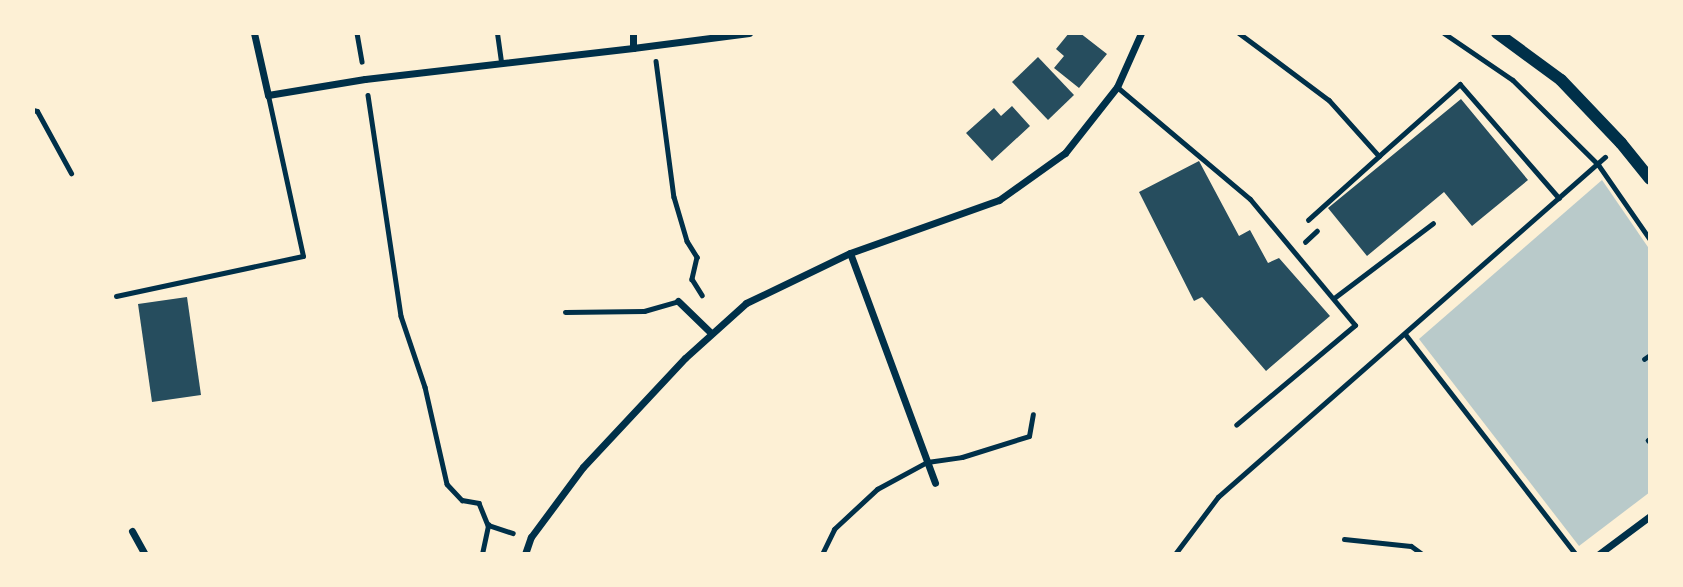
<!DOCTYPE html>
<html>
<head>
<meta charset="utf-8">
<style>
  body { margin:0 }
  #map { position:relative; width:1683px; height:587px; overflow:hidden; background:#fdf0d5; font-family:"Alegreya Sans",sans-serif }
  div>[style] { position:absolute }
  .green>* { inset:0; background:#b9caca }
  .building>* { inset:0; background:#264d5e }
  .path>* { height:4.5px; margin:-2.25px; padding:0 2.25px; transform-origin:2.25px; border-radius:2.25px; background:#003049 }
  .service>* { height:5px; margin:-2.5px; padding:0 2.5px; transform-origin:2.5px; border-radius:2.5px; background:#003049 }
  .minor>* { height:7px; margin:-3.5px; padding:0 3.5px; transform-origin:3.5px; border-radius:3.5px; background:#003049 }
  .tertiary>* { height:12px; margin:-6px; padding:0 6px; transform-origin:6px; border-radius:6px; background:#003049 }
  span { translate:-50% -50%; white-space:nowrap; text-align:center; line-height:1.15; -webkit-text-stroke:6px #fdf0d5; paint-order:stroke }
  .frame { position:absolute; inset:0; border:35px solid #fdf0d5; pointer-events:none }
</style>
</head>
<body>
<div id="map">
  <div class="green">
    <i style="clip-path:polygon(1602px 180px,1650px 250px,1650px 492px,1579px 546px,1419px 339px)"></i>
  </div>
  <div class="building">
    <i style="clip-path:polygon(1069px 33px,1080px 33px,1107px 54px,1079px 88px,1054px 68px,1064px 56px,1056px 49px)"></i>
    <i style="clip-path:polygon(1038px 57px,1074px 95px,1048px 120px,1012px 82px)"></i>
    <i style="clip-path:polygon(1461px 99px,1528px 180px,1472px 226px,1444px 192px,1367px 256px,1328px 208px)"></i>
    <i style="clip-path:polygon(1012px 106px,1030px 126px,992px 161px,966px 133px,994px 108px,1001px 116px)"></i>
    <i style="clip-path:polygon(1199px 161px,1239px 236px,1250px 230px,1268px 263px,1279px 258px,1330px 316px,1266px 371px,1202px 297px,1194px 301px,1139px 192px)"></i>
    <i style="clip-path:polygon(187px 297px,201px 395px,152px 402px,138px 304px)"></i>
  </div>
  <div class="path">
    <i style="left:357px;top:33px;width:29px;rotate:80deg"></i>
    <i style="left:1239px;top:33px;width:112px;rotate:36.7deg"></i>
    <i style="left:1329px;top:100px;width:75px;rotate:48.2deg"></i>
    <i style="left:1379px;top:156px;width:108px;rotate:-41.6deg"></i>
    <i style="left:1460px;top:84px;width:151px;rotate:49deg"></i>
    <i style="left:1444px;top:33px;width:83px;rotate:34.3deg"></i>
    <i style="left:1513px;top:80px;width:120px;rotate:44.7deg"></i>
    <i style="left:1598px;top:164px;width:91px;rotate:55.3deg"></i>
    <i style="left:656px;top:61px;width:137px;rotate:82.5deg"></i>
    <i style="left:674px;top:197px;width:46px;rotate:73.5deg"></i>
    <i style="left:687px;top:241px;width:19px;rotate:58deg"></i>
    <i style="left:697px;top:257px;width:23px;rotate:103deg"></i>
    <i style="left:692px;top:279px;width:19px;rotate:58deg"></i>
    <i style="left:368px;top:95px;width:223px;rotate:81.5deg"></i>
    <i style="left:401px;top:316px;width:75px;rotate:71.3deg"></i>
    <i style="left:425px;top:387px;width:99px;rotate:77.2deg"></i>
    <i style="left:447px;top:484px;width:22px;rotate:47deg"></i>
    <i style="left:462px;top:500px;width:17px;rotate:10deg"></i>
    <i style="left:479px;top:503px;width:24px;rotate:68deg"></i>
    <i style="left:488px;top:525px;width:26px;rotate:18deg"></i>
    <i style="left:1308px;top:220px;width:96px;rotate:-42deg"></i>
    <i style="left:1305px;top:242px;width:16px;rotate:-43deg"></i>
    <i style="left:1406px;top:335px;width:277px;rotate:52.2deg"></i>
    <i style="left:1644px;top:359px;width:7px;rotate:-34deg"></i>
    <i style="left:1648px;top:440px;width:3px;rotate:45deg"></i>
    <i style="left:482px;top:554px;width:30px;rotate:-78deg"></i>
    <i style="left:1175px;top:554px;width:71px;rotate:-53deg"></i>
    <i style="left:1218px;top:497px;width:515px;rotate:-41.3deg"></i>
  </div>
  <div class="service">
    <i style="left:497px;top:33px;width:30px;rotate:82deg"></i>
    <i style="left:1117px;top:87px;width:174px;rotate:40.1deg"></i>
    <i style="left:1250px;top:199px;width:164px;rotate:50.2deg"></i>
    <i style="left:1355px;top:325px;width:155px;rotate:140deg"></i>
    <i style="left:33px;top:110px;width:4px;rotate:14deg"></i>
    <i style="left:37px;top:111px;width:71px;rotate:61.3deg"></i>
    <i style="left:116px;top:296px;width:191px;rotate:-12.1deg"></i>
    <i style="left:303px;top:256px;width:165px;rotate:-102.3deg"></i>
    <i style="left:1334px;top:298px;width:124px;rotate:-37.1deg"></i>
    <i style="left:565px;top:312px;width:79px;rotate:-0.7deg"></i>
    <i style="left:644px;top:311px;width:35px;rotate:-16deg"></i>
    <i style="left:1344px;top:539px;width:67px;rotate:6deg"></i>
    <i style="left:1411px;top:546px;width:14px;rotate:36deg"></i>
    <i style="left:822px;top:554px;width:28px;rotate:-64deg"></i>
    <i style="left:834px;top:529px;width:59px;rotate:-42.9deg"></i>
    <i style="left:877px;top:489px;width:57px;rotate:-28.4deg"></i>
    <i style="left:927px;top:462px;width:35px;rotate:-8deg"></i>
    <i style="left:962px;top:457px;width:70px;rotate:-17.4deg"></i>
    <i style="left:1029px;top:436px;width:22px;rotate:-80deg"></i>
  </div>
  <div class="minor">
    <i style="left:254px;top:33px;width:64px;rotate:77.3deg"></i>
    <i style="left:268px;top:95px;width:98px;rotate:-9.4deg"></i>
    <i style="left:365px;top:79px;width:270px;rotate:-6.6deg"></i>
    <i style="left:633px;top:48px;width:15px;rotate:-90deg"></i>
    <i style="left:633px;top:48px;width:117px;rotate:-7.4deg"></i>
    <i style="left:850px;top:253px;width:245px;rotate:69.7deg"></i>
    <i style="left:678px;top:301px;width:46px;rotate:44.1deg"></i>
    <i style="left:132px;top:531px;width:26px;rotate:61deg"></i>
    <i style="left:525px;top:554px;width:18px;rotate:-71deg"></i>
    <i style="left:531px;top:537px;width:87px;rotate:-53.4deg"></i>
    <i style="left:583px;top:467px;width:149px;rotate:-46.9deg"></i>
    <i style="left:685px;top:358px;width:82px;rotate:-42deg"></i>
    <i style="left:746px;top:303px;width:115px;rotate:-25.7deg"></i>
    <i style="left:850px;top:253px;width:158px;rotate:-19.6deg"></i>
    <i style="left:999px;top:200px;width:81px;rotate:-35.5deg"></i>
    <i style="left:1065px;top:153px;width:84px;rotate:-51.8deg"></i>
    <i style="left:1117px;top:87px;width:59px;rotate:-66deg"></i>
    <i style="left:1599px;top:554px;width:64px;rotate:-36.7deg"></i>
  </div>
  <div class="tertiary">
    <i style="left:1497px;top:33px;width:79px;rotate:36.3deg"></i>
    <i style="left:1561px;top:80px;width:87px;rotate:46.4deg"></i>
    <i style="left:1621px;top:143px;width:46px;rotate:51.1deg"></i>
  </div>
  <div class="frame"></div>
</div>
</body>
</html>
